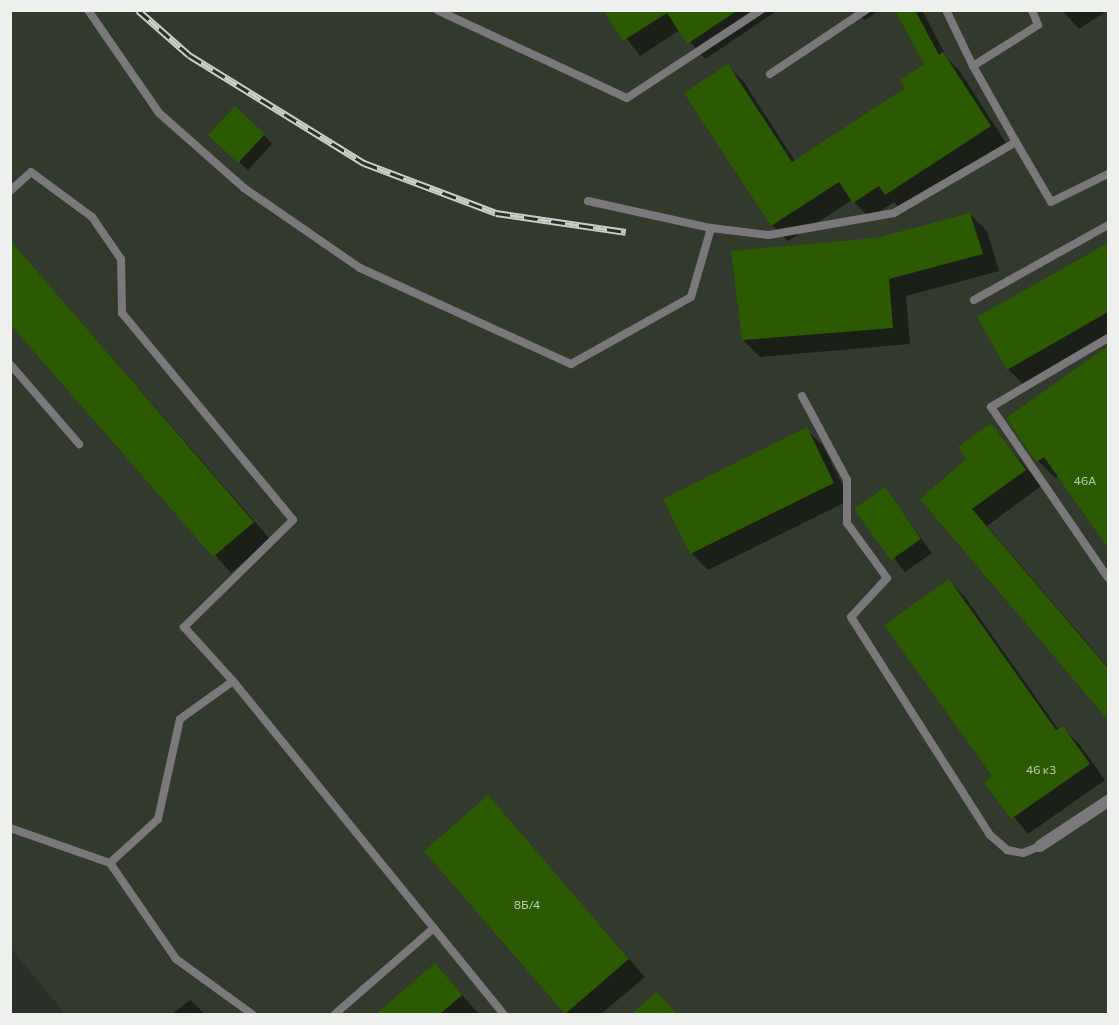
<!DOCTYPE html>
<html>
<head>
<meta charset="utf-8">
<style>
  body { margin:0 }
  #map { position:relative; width:1119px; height:1025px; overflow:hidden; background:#2b2f29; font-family:Commissioner,sans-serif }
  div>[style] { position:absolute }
  .built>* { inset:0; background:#323a2e }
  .shadow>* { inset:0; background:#0007 }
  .building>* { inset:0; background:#2b5a00 }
  .lane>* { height:8px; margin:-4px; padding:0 4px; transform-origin:4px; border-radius:4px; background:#7a787b }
  .street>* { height:12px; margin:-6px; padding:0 6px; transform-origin:6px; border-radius:6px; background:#7a787b }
  .rail>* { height:7px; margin-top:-3.5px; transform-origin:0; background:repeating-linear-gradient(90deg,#2b2f29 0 14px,#cbcfca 0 28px); box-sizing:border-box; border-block:2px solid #cbcfca }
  span { translate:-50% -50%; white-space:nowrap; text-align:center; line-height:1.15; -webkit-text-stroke:6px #2b2f29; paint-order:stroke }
  .number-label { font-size:12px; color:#bccab1 }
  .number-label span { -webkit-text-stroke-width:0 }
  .frame { position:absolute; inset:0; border:12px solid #edf0ec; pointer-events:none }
</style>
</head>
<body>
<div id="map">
  <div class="built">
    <i style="clip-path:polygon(10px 11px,1108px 11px,1108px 1014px,65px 1014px,11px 948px)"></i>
  </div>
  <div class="shadow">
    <i style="clip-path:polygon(605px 10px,778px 10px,705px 59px,680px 30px,640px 56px)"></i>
    <i style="clip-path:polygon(855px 10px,880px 10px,865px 20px)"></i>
    <i style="clip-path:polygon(897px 10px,922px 10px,947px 58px,959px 70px,1006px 143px,902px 210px,894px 202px,870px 218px,852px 200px,788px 241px,772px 225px,728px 66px,744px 82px,795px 161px,908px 88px,926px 65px)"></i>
    <i style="clip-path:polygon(1062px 10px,1108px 10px,1079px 29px)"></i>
    <i style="clip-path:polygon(264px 135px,272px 144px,248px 170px,219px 143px)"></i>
    <i style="clip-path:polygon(970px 214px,987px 231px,999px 271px,906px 296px,910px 344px,760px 357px,743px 340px,876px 240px)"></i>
    <i style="clip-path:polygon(10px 241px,270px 539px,231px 573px,10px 321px)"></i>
    <i style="clip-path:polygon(1108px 245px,1108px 339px,1025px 386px,1008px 369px,979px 318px)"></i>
    <i style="clip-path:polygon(1108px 348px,1108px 546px,1059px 475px,1055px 478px,1039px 462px,1051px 453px,1039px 462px,1009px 419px)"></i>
    <i style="clip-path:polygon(991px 425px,1041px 486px,987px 526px,1108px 667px,1108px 717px,922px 499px,968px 459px)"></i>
    <i style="clip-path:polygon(806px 429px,823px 446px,850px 500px,708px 570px,691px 553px)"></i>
    <i style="clip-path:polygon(885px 489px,932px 553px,905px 572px,856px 509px)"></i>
    <i style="clip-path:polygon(949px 581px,965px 597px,1059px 730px,1063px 728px,1079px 744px,1105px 780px,1028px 834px,986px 782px,994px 777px)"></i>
    <i style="clip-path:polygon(488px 798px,645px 977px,601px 1014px,567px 1014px,426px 851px)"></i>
    <i style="clip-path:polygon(435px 965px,479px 1014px,378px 1014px)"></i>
    <i style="clip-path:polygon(657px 994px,676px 1014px,633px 1014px)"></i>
    <i style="clip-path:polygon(190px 1000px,205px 1014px,172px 1014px)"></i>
  </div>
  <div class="building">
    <i style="clip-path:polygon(603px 10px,738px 10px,687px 44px,667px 13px,623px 41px)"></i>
    <i style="clip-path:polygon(895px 10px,915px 10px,939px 55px,943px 52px,991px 126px,885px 195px,879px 186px,853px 203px,839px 182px,771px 226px,684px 93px,728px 64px,792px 162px,905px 88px,900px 80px,924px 64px)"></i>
    <i style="clip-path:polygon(235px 106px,265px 134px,238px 163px,208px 135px)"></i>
    <i style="clip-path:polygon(970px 213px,983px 254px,889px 279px,893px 328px,742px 340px,731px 251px,876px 238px)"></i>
    <i style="clip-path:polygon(10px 240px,254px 522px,213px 557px,10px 324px)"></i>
    <i style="clip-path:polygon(1108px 243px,1108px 312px,1007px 370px,977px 317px)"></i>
    <i style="clip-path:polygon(1108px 346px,1108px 548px,1044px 457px,1036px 462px,1006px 418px)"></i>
    <i style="clip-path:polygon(991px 423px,1026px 470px,972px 509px,1108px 668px,1108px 720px,920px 499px,966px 459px,958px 447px)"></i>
    <i style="clip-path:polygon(807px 427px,834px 483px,690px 554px,663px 499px)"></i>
    <i style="clip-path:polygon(885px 487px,921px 539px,891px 560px,854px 509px)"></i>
    <i style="clip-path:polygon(949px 579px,1056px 730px,1063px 726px,1090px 764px,1011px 819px,984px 782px,992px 776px,884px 625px)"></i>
    <i style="clip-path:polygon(488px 795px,629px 959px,565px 1014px,424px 851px)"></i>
    <i style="clip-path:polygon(435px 963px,462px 995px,440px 1014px,376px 1014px)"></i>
    <i style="clip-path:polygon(657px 992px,677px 1014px,631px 1014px)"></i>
  </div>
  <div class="lane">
    <i style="left:88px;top:10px;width:125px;rotate:55.4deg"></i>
    <i style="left:159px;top:113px;width:113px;rotate:41.4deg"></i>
    <i style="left:244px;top:188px;width:141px;rotate:34.6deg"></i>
    <i style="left:360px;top:268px;width:232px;rotate:24.5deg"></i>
    <i style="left:571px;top:364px;width:137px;rotate:-29.2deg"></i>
    <i style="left:691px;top:297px;width:72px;rotate:-73.8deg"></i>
    <i style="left:437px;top:10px;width:209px;rotate:24.9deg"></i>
    <i style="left:627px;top:98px;width:160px;rotate:-33.3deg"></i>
    <i style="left:946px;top:10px;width:62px;rotate:64.3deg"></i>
    <i style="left:770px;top:74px;width:115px;rotate:-33.7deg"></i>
    <i style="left:1016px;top:142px;width:69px;rotate:59.7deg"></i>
    <i style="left:1051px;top:202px;width:64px;rotate:-26.2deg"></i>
    <i style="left:10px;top:191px;width:28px;rotate:-42deg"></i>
    <i style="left:31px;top:172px;width:76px;rotate:36.4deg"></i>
    <i style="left:92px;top:217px;width:51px;rotate:55.4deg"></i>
    <i style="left:121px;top:259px;width:54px;rotate:88.9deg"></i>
    <i style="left:122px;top:313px;width:268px;rotate:50.4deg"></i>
    <i style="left:293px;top:520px;width:153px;rotate:135.5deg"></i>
    <i style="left:184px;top:627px;width:73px;rotate:47.8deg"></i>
    <i style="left:588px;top:201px;width:126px;rotate:12.4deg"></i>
    <i style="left:711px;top:228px;width:58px;rotate:6.9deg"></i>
    <i style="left:769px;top:235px;width:127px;rotate:-10deg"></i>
    <i style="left:894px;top:213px;width:141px;rotate:-30.2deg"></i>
    <i style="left:1016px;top:142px;width:87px;rotate:-119.5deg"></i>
    <i style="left:973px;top:66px;width:77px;rotate:-32.2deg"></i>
    <i style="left:1038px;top:25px;width:16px;rotate:-112deg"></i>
    <i style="left:974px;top:300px;width:154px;rotate:-29.2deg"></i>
    <i style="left:1108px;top:338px;width:136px;rotate:149.5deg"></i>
    <i style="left:991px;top:407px;width:207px;rotate:55.6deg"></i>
    <i style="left:10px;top:364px;width:106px;rotate:49.2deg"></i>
    <i style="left:802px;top:396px;width:95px;rotate:61.8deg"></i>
    <i style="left:847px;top:480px;width:43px;rotate:90deg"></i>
    <i style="left:847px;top:523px;width:68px;rotate:54deg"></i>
    <i style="left:887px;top:578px;width:53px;rotate:132.7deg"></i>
    <i style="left:851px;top:617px;width:259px;rotate:57.5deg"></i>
    <i style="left:990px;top:835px;width:23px;rotate:41deg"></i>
    <i style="left:1007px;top:850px;width:16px;rotate:11deg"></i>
    <i style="left:1023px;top:853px;width:18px;rotate:-22deg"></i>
    <i style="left:10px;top:828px;width:106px;rotate:19.3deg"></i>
    <i style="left:110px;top:863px;width:65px;rotate:-42.5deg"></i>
    <i style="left:158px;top:819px;width:102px;rotate:-77.6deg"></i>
    <i style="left:180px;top:719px;width:65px;rotate:-35.6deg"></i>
    <i style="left:233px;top:681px;width:429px;rotate:50.9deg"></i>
    <i style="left:110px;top:863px;width:116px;rotate:55.5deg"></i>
    <i style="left:176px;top:959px;width:94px;rotate:35.9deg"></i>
    <i style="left:335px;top:1014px;width:131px;rotate:-41deg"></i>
  </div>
  <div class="street">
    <i style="left:1040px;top:846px;width:82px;rotate:-33.5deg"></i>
  </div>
  <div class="rail">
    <i style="left:138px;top:10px;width:68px;rotate:41.4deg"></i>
    <i style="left:189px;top:55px;width:206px;rotate:31.7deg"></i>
    <i style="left:364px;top:163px;width:141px;rotate:20.7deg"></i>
    <i style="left:496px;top:213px;width:131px;rotate:8.3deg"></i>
  </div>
  <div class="number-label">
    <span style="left:1085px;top:481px">46А</span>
    <span style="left:1041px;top:770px">46 к3</span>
    <span style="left:527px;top:905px">8Б/4</span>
  </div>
  <div class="frame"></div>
</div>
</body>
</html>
